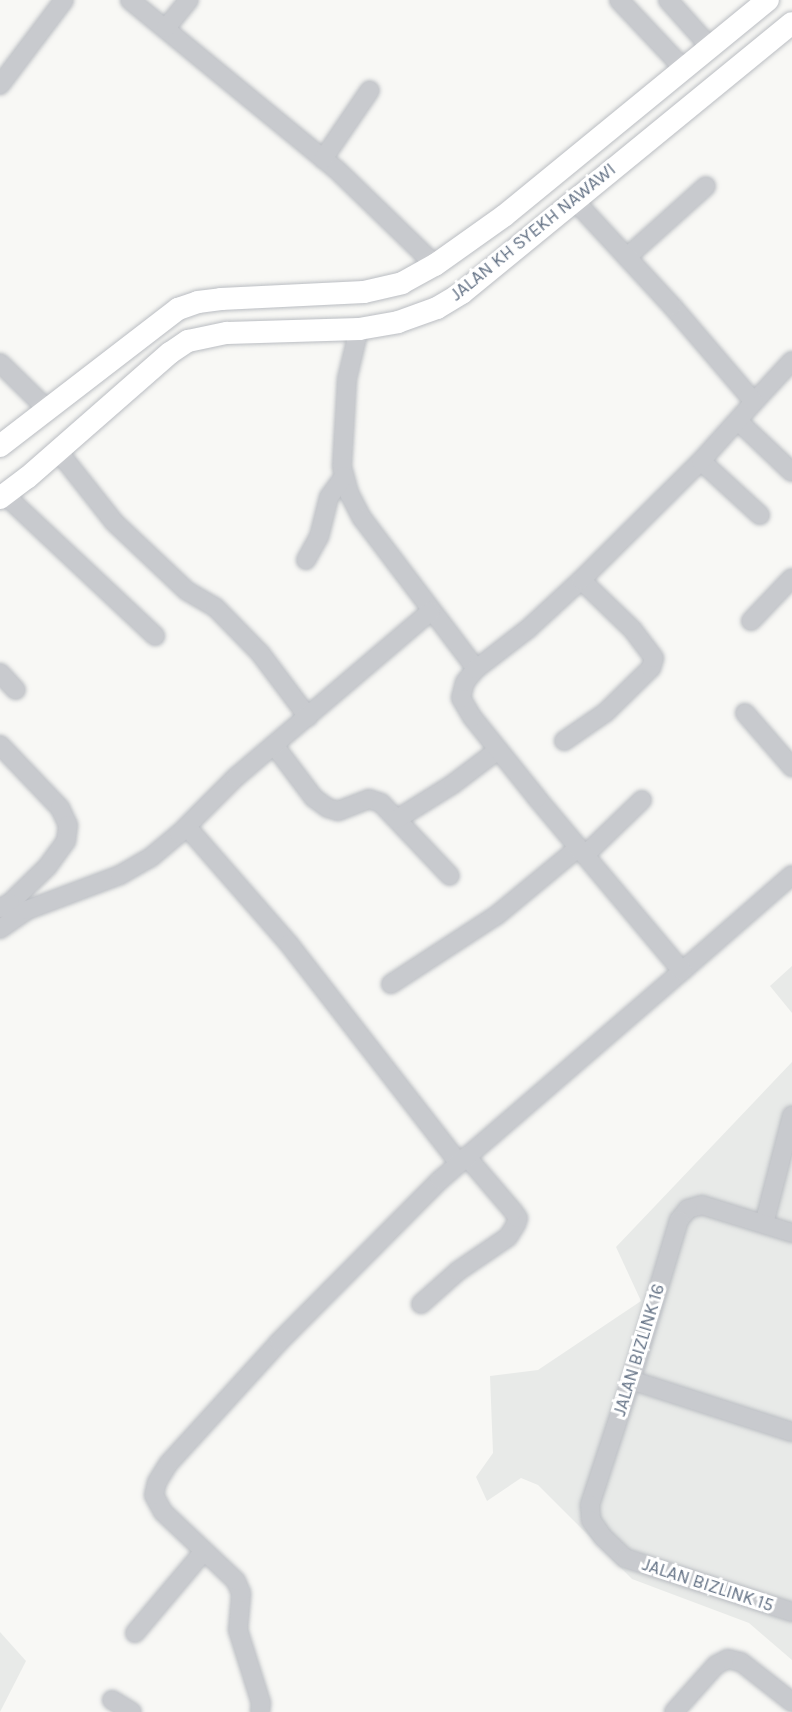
<!DOCTYPE html>
<html>
<head>
<meta charset="utf-8">
<style>
  body { margin:0 }
  #map { position:relative; width:792px; height:1712px; overflow:hidden; background:#f8f8f5; font-family:Karla,sans-serif }
  div>[style] { position:absolute }
  .built>* { inset:0; background:#e8eae8 }
  .roads { filter:drop-shadow(0 0 2px #babdc2) drop-shadow(0 0 2px #babdc2) }
  .minor>* { height:18px; margin:-9px; padding:0 9px; transform-origin:9px; border-radius:9px; background:#c8cace }
  .major>* { height:22px; margin:-11px; padding:0 11px; transform-origin:11px; border-radius:11px; background:#fff }
  span { translate:-50% -50%; white-space:nowrap; text-align:center; line-height:1.15; -webkit-text-stroke:6px #fff; paint-order:stroke }
  .street-label { font-size:18px; color:#667487 }
</style>
</head>
<body>
<div id="map">
  <div class="built">
    <i style="clip-path:polygon(792px 966px,792px 1013px,770px 986px)"></i>
    <i style="clip-path:polygon(792px 1062px,792px 1660px,749px 1623px,632px 1579px,538px 1485px,521px 1478px,487px 1501px,476px 1477px,493px 1453px,490px 1376px,538px 1370px,641px 1301px,616px 1247px)"></i>
    <i style="clip-path:polygon(0 1632px,26px 1661px,0 1712px)"></i>
  </div>
  <div class="roads">
    <div class="minor">
      <i style="left:130px;top:0;width:266px;rotate:39.4deg"></i>
      <i style="left:336px;top:169px;width:138px;rotate:44.1deg"></i>
      <i style="left:619px;top:0;width:96px;rotate:46.7deg"></i>
      <i style="left:668px;top:0;width:64px;rotate:48.1deg"></i>
      <i style="left:166px;top:28px;width:36px;rotate:-51deg"></i>
      <i style="left:0;top:85px;width:106px;rotate:-53deg"></i>
      <i style="left:323px;top:159px;width:83px;rotate:-55.7deg"></i>
      <i style="left:627px;top:257px;width:106px;rotate:-41.9deg"></i>
      <i style="left:359px;top:329px;width:51px;rotate:103.5deg"></i>
      <i style="left:347px;top:379px;width:88px;rotate:93.3deg"></i>
      <i style="left:342px;top:467px;width:27px;rotate:75deg"></i>
      <i style="left:349px;top:493px;width:28px;rotate:63deg"></i>
      <i style="left:362px;top:518px;width:189px;rotate:52.9deg"></i>
      <i style="left:0;top:363px;width:66px;rotate:44.4deg"></i>
      <i style="left:754px;top:402px;width:56px;rotate:-47.2deg"></i>
      <i style="left:738px;top:421px;width:74px;rotate:43.4deg"></i>
      <i style="left:58px;top:451px;width:90px;rotate:51.7deg"></i>
      <i style="left:114px;top:522px;width:100px;rotate:43.4deg"></i>
      <i style="left:187px;top:591px;width:32px;rotate:30deg"></i>
      <i style="left:215px;top:607px;width:64px;rotate:45.6deg"></i>
      <i style="left:260px;top:653px;width:80px;rotate:53.1deg"></i>
      <i style="left:701px;top:461px;width:80px;rotate:42.5deg"></i>
      <i style="left:5px;top:495px;width:206px;rotate:43.2deg"></i>
      <i style="left:306px;top:560px;width:26px;rotate:-61deg"></i>
      <i style="left:319px;top:537px;width:41px;rotate:-76deg"></i>
      <i style="left:329px;top:497px;width:26px;rotate:-54deg"></i>
      <i style="left:751px;top:621px;width:59px;rotate:-46.4deg"></i>
      <i style="left:0;top:673px;width:23px;rotate:47deg"></i>
      <i style="left:745px;top:713px;width:72px;rotate:49deg"></i>
      <i style="left:564px;top:741px;width:51px;rotate:-34.6deg"></i>
      <i style="left:606px;top:712px;width:63px;rotate:-44.4deg"></i>
      <i style="left:651px;top:668px;width:10px;rotate:-73deg"></i>
      <i style="left:654px;top:658px;width:35px;rotate:-127deg"></i>
      <i style="left:633px;top:630px;width:72px;rotate:-136.1deg"></i>
      <i style="left:0;top:745px;width:87px;rotate:46.4deg"></i>
      <i style="left:60px;top:808px;width:19px;rotate:65deg"></i>
      <i style="left:68px;top:825px;width:16px;rotate:97deg"></i>
      <i style="left:66px;top:841px;width:32px;rotate:126deg"></i>
      <i style="left:47px;top:867px;width:52px;rotate:135.8deg"></i>
      <i style="left:10px;top:903px;width:11px;rotate:153deg"></i>
      <i style="left:274px;top:745px;width:66px;rotate:53deg"></i>
      <i style="left:314px;top:798px;width:17px;rotate:36deg"></i>
      <i style="left:328px;top:808px;width:10px;rotate:17deg"></i>
      <i style="left:338px;top:811px;width:33px;rotate:-21deg"></i>
      <i style="left:369px;top:799px;width:13px;rotate:18deg"></i>
      <i style="left:381px;top:803px;width:100px;rotate:46.6deg"></i>
      <i style="left:397px;top:819px;width:66px;rotate:-32deg"></i>
      <i style="left:453px;top:784px;width:56px;rotate:-37.1deg"></i>
      <i style="left:187px;top:827px;width:155px;rotate:48.9deg"></i>
      <i style="left:289px;top:944px;width:277px;rotate:52.2deg"></i>
      <i style="left:585px;top:855px;width:79px;rotate:-44deg"></i>
      <i style="left:0;top:929px;width:33px;rotate:-35deg"></i>
      <i style="left:27px;top:910px;width:99px;rotate:-20.6deg"></i>
      <i style="left:120px;top:875px;width:34px;rotate:-30deg"></i>
      <i style="left:150px;top:858px;width:38px;rotate:-40deg"></i>
      <i style="left:179px;top:834px;width:81px;rotate:-45deg"></i>
      <i style="left:236px;top:777px;width:255px;rotate:-40.4deg"></i>
      <i style="left:682px;top:971px;width:146px;rotate:-41.1deg"></i>
      <i style="left:391px;top:984px;width:126px;rotate:-33.1deg"></i>
      <i style="left:497px;top:915px;width:105px;rotate:-39.6deg"></i>
      <i style="left:764px;top:1224px;width:112px;rotate:-75.5deg"></i>
      <i style="left:792px;top:1233px;width:94px;rotate:-162.7deg"></i>
      <i style="left:702px;top:1205px;width:15px;rotate:164deg"></i>
      <i style="left:688px;top:1209px;width:14px;rotate:129deg"></i>
      <i style="left:679px;top:1220px;width:167px;rotate:106.7deg"></i>
      <i style="left:631px;top:1380px;width:132px;rotate:108.2deg"></i>
      <i style="left:590px;top:1505px;width:15px;rotate:86deg"></i>
      <i style="left:591px;top:1520px;width:21px;rotate:55deg"></i>
      <i style="left:603px;top:1537px;width:30px;rotate:44deg"></i>
      <i style="left:625px;top:1558px;width:176px;rotate:17.9deg"></i>
      <i style="left:421px;top:1304px;width:50px;rotate:-41.7deg"></i>
      <i style="left:458px;top:1271px;width:60px;rotate:-34.2deg"></i>
      <i style="left:508px;top:1237px;width:15px;rotate:-58deg"></i>
      <i style="left:516px;top:1224px;width:6px;rotate:-72deg"></i>
      <i style="left:518px;top:1218px;width:9px;rotate:-126deg"></i>
      <i style="left:513px;top:1211px;width:72px;rotate:-130.5deg"></i>
      <i style="left:631px;top:1380px;width:169px;rotate:17.9deg"></i>
      <i style="left:135px;top:1633px;width:107px;rotate:-49.9deg"></i>
      <i style="left:112px;top:1700px;width:23px;rotate:31deg"></i>
      <i style="left:260px;top:1712px;width:9px;rotate:-84deg"></i>
      <i style="left:261px;top:1703px;width:77px;rotate:-107.5deg"></i>
      <i style="left:238px;top:1630px;width:37px;rotate:-85deg"></i>
      <i style="left:241px;top:1593px;width:13px;rotate:-113deg"></i>
      <i style="left:236px;top:1581px;width:100px;rotate:-136.6deg"></i>
      <i style="left:163px;top:1512px;width:19px;rotate:-118deg"></i>
      <i style="left:154px;top:1495px;width:13px;rotate:-77deg"></i>
      <i style="left:157px;top:1482px;width:22px;rotate:-58deg"></i>
      <i style="left:169px;top:1463px;width:164px;rotate:-47.7deg"></i>
      <i style="left:279px;top:1342px;width:228px;rotate:-45.2deg"></i>
      <i style="left:440px;top:1180px;width:320px;rotate:-40.8deg"></i>
      <i style="left:682px;top:971px;width:226px;rotate:-130deg"></i>
      <i style="left:537px;top:798px;width:104px;rotate:-128.7deg"></i>
      <i style="left:472px;top:717px;width:22px;rotate:-120deg"></i>
      <i style="left:461px;top:698px;width:16px;rotate:-76deg"></i>
      <i style="left:465px;top:682px;width:17px;rotate:-50deg"></i>
      <i style="left:476px;top:669px;width:67px;rotate:-37.7deg"></i>
      <i style="left:529px;top:628px;width:71px;rotate:-42.7deg"></i>
      <i style="left:581px;top:580px;width:169px;rotate:-44.8deg"></i>
      <i style="left:701px;top:461px;width:79px;rotate:-48.1deg"></i>
      <i style="left:754px;top:402px;width:126px;rotate:-130.5deg"></i>
      <i style="left:672px;top:306px;width:143px;rotate:-132.7deg"></i>
      <i style="left:674px;top:1712px;width:63px;rotate:-48.2deg"></i>
      <i style="left:716px;top:1665px;width:13px;rotate:-27deg"></i>
      <i style="left:728px;top:1659px;width:13px;rotate:13deg"></i>
      <i style="left:741px;top:1662px;width:65px;rotate:38.1deg"></i>
    </div>
    <div class="major">
      <i style="left:0;top:446px;width:225px;rotate:-37.6deg"></i>
      <i style="left:178px;top:309px;width:21px;rotate:-19deg"></i>
      <i style="left:198px;top:302px;width:23px;rotate:-7deg"></i>
      <i style="left:221px;top:299px;width:143px;rotate:-2.8deg"></i>
      <i style="left:364px;top:292px;width:39px;rotate:-13deg"></i>
      <i style="left:402px;top:283px;width:38px;rotate:-29deg"></i>
      <i style="left:435px;top:265px;width:85px;rotate:-35.4deg"></i>
      <i style="left:504px;top:216px;width:341px;rotate:-39.3deg"></i>
      <i style="left:0;top:498px;width:34px;rotate:-37deg"></i>
      <i style="left:27px;top:478px;width:190px;rotate:-41.2deg"></i>
      <i style="left:170px;top:353px;width:22px;rotate:-34deg"></i>
      <i style="left:188px;top:341px;width:40px;rotate:-12deg"></i>
      <i style="left:227px;top:333px;width:132px;rotate:-1.7deg"></i>
      <i style="left:359px;top:329px;width:40px;rotate:-10deg"></i>
      <i style="left:398px;top:322px;width:41px;rotate:-19.7deg"></i>
      <i style="left:437px;top:308px;width:29px;rotate:-31deg"></i>
      <i style="left:462px;top:293px;width:426px;rotate:-39.3deg"></i>
    </div>
  </div>
  <div class="street-label">
    <span style="left:533px;top:232px;rotate:-39deg">JALAN KH SYEKH NAWAWI</span>
    <span style="left:639px;top:1350px;rotate:-73deg">JALAN BIZLINK 16</span>
    <span style="left:708px;top:1585px;rotate:18deg">JALAN BIZLINK 15</span>
  </div>
</div>
</body>
</html>
